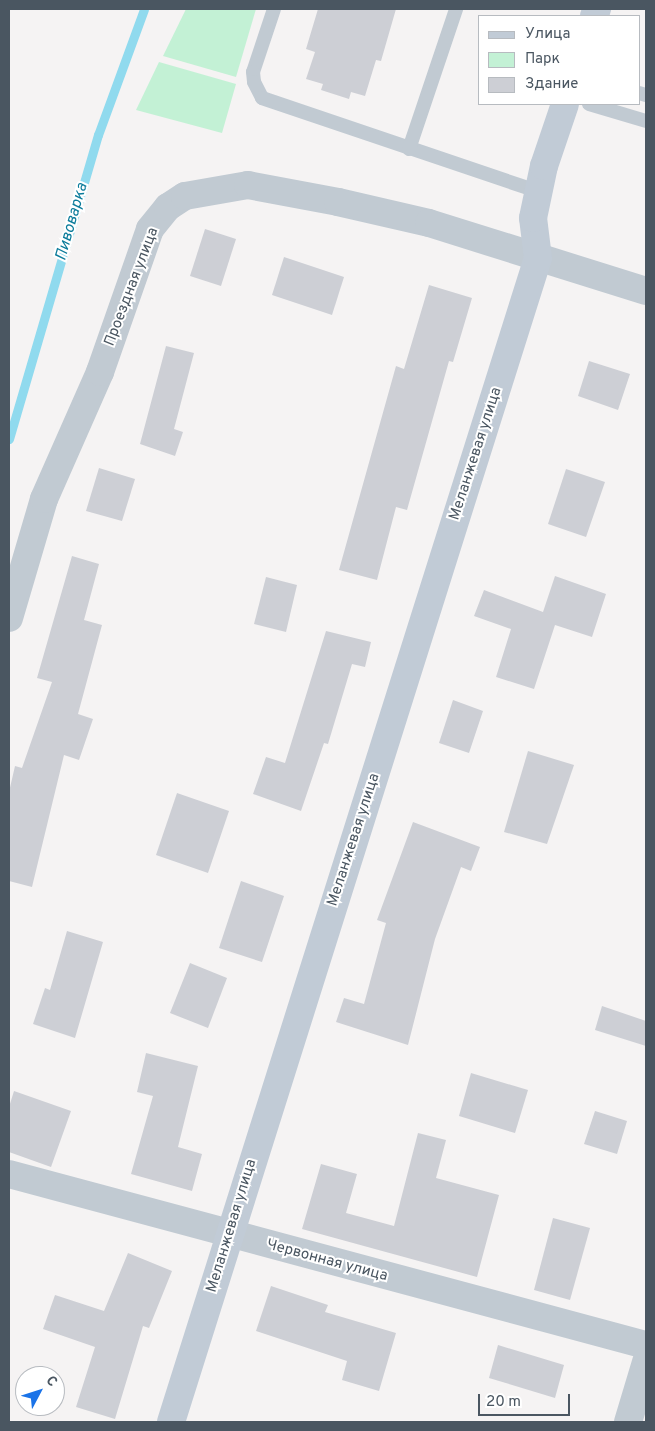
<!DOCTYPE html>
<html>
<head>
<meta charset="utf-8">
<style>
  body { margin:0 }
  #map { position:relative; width:655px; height:1431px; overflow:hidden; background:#f5f3f3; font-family:Overpass,sans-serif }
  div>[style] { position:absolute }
  .green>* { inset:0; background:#c3f1d5 }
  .stream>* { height:9px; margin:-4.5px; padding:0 4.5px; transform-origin:4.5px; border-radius:4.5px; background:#90daee }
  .building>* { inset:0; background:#cdcfd5 }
  .lane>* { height:14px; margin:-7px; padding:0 7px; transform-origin:7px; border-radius:7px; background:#c1cad2 }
  .street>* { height:28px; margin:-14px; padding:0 14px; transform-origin:14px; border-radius:14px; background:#c1cad2 }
  .secondary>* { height:28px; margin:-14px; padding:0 14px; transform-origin:14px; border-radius:14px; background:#c1cbd6 }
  span { translate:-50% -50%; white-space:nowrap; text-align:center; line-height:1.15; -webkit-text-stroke:4px #fff; paint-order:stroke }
  .street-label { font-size:15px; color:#4a5661 }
  .water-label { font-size:16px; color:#0c7c9b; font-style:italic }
  .frame { position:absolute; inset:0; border:10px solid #4a5661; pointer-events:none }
  .legend { position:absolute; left:478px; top:15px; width:162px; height:90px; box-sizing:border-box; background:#fff; border:1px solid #b7bbc0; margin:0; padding:6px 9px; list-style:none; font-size:15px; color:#4a5661 }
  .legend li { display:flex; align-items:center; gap:10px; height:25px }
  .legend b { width:25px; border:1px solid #b7bbc0 }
  .north { position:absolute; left:15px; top:1366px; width:50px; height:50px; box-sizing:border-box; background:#fff; border:1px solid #b7bbc0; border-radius:50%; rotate:50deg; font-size:14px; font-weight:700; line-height:20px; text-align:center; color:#4a5661 }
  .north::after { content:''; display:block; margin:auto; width:18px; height:22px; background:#1a73e8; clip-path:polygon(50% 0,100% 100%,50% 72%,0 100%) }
  .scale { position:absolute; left:478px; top:1394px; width:92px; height:22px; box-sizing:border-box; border:2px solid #4a5661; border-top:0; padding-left:6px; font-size:15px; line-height:18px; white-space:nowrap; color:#4a5661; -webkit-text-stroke:4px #fff; paint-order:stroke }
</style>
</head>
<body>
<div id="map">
  <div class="green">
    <i style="clip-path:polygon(186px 9px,256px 9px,236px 77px,163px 56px)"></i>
    <i style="clip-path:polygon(159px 62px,236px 84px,222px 133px,136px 110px)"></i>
  </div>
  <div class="stream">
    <i style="left:9px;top:439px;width:317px;rotate:-73.7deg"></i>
    <i style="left:98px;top:135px;width:134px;rotate:-69.9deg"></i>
  </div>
  <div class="building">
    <i style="clip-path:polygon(318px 9px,396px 9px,381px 61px,376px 60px,365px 96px,351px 92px,349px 99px,321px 90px,323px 84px,306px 79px,315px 52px,306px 49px)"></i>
    <i style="clip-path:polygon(205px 229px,236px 239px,221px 286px,190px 276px)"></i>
    <i style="clip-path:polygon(284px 257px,344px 277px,332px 315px,272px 295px)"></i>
    <i style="clip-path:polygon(429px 285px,472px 298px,453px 362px,449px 361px,407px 510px,396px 507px,377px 580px,339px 570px,396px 366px,404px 369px)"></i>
    <i style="clip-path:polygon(166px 346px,194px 353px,174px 429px,183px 432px,175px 456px,140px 444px)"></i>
    <i style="clip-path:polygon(589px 361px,630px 374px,618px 410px,578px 396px)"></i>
    <i style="clip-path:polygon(99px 468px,135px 479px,122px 521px,86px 511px)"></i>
    <i style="clip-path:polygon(566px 469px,605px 482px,586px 537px,548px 524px)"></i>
    <i style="clip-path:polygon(72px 556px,99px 564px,84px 620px,102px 625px,78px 714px,93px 719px,79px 760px,64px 755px,32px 887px,9px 881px,9px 792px,15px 766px,22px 768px,52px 682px,37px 678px)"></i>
    <i style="clip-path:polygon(555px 576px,606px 594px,592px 637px,555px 625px,534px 689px,496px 677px,511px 629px,474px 616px,484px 590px,543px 612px)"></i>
    <i style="clip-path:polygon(266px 577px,297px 585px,286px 632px,254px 624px)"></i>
    <i style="clip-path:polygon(326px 631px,371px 642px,365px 667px,352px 664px,328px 744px,324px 743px,301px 811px,253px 794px,266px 757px,285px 763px)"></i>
    <i style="clip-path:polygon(453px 700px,483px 711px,469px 753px,439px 743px)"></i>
    <i style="clip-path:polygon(528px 751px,574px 765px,547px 844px,504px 832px)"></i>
    <i style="clip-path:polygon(177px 793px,229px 811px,208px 873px,156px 855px)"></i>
    <i style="clip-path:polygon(413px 822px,480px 847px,471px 871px,461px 867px,435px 939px,408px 1045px,336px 1022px,344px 998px,364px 1004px,386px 923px,377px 920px)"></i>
    <i style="clip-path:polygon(241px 881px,284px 896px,262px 962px,219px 948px)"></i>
    <i style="clip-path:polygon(67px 931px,103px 942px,75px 1038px,33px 1024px,45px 988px,50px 990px)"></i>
    <i style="clip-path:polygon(190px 963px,227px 978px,208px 1028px,170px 1013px)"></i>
    <i style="clip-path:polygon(602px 1006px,646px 1021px,646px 1046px,595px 1030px)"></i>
    <i style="clip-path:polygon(146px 1053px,198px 1066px,178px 1147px,202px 1154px,192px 1191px,131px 1174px,153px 1096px,137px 1092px)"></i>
    <i style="clip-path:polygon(471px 1073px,528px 1090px,515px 1133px,459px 1116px)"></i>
    <i style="clip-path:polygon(14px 1091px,71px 1111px,51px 1167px,9px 1152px,9px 1107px)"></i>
    <i style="clip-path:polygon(595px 1111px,627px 1121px,617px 1154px,584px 1144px)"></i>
    <i style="clip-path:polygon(418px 1133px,446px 1140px,436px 1178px,499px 1195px,477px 1277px,302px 1229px,321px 1164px,357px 1174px,346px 1213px,394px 1226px)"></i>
    <i style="clip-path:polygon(553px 1218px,590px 1228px,570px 1300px,534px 1290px)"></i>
    <i style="clip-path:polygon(128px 1253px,172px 1271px,149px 1328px,143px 1326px,115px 1419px,76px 1407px,95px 1347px,43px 1329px,55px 1295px,104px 1311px)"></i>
    <i style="clip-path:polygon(271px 1286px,328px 1305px,325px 1312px,396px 1333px,379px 1391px,342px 1380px,347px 1361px,256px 1331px)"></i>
    <i style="clip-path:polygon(498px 1345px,564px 1365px,555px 1398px,489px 1378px)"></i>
  </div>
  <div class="lane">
    <i style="left:274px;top:9px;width:66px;rotate:108.4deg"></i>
    <i style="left:253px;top:72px;width:10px;rotate:84deg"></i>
    <i style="left:254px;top:82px;width:18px;rotate:63deg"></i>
    <i style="left:262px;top:98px;width:290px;rotate:18.7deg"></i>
    <i style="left:639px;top:93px;width:7px;rotate:16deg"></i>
    <i style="left:589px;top:104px;width:59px;rotate:16.6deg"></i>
    <i style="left:409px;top:149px;width:148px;rotate:-71.4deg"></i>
  </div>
  <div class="street">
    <i style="left:9px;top:618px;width:124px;rotate:-73.6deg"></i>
    <i style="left:44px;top:499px;width:139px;rotate:-66.2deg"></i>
    <i style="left:100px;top:372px;width:151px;rotate:-70.7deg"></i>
    <i style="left:150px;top:229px;width:28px;rotate:-51deg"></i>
    <i style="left:168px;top:207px;width:20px;rotate:-33deg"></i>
    <i style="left:185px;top:196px;width:64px;rotate:-9.9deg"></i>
    <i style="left:248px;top:185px;width:92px;rotate:10.7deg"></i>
    <i style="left:338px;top:202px;width:93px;rotate:13deg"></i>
    <i style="left:429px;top:223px;width:227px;rotate:17.4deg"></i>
    <i style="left:9px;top:1174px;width:660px;rotate:15.03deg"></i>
    <i style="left:628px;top:1422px;width:63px;rotate:-73.3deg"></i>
  </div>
  <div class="secondary">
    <i style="left:594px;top:16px;width:8px;rotate:-67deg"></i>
    <i style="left:171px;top:1422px;width:1220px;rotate:-72.5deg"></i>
    <i style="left:538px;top:258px;width:40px;rotate:-97.1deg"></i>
    <i style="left:533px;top:218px;width:53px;rotate:-78.1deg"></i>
    <i style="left:544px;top:166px;width:65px;rotate:-71.3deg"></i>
  </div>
  <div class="street-label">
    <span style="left:132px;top:287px;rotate:-69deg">Проездная улица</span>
    <span style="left:476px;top:454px;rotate:-72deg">Меланжевая улица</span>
    <span style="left:354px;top:840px;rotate:-72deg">Меланжевая улица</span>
    <span style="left:232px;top:1226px;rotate:-73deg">Меланжевая улица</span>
    <span style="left:327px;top:1261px;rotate:15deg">Червонная улица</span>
  </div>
  <div class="water-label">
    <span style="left:72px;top:222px;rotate:-74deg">Пивоварка</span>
  </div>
  <div class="frame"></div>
  <ul class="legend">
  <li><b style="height:6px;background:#c1cbd6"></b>Улица</li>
  <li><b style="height:14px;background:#c3f1d5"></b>Парк</li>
  <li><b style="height:14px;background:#cdcfd5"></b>Здание</li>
  </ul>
  <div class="north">С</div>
  <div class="scale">20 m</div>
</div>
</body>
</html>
